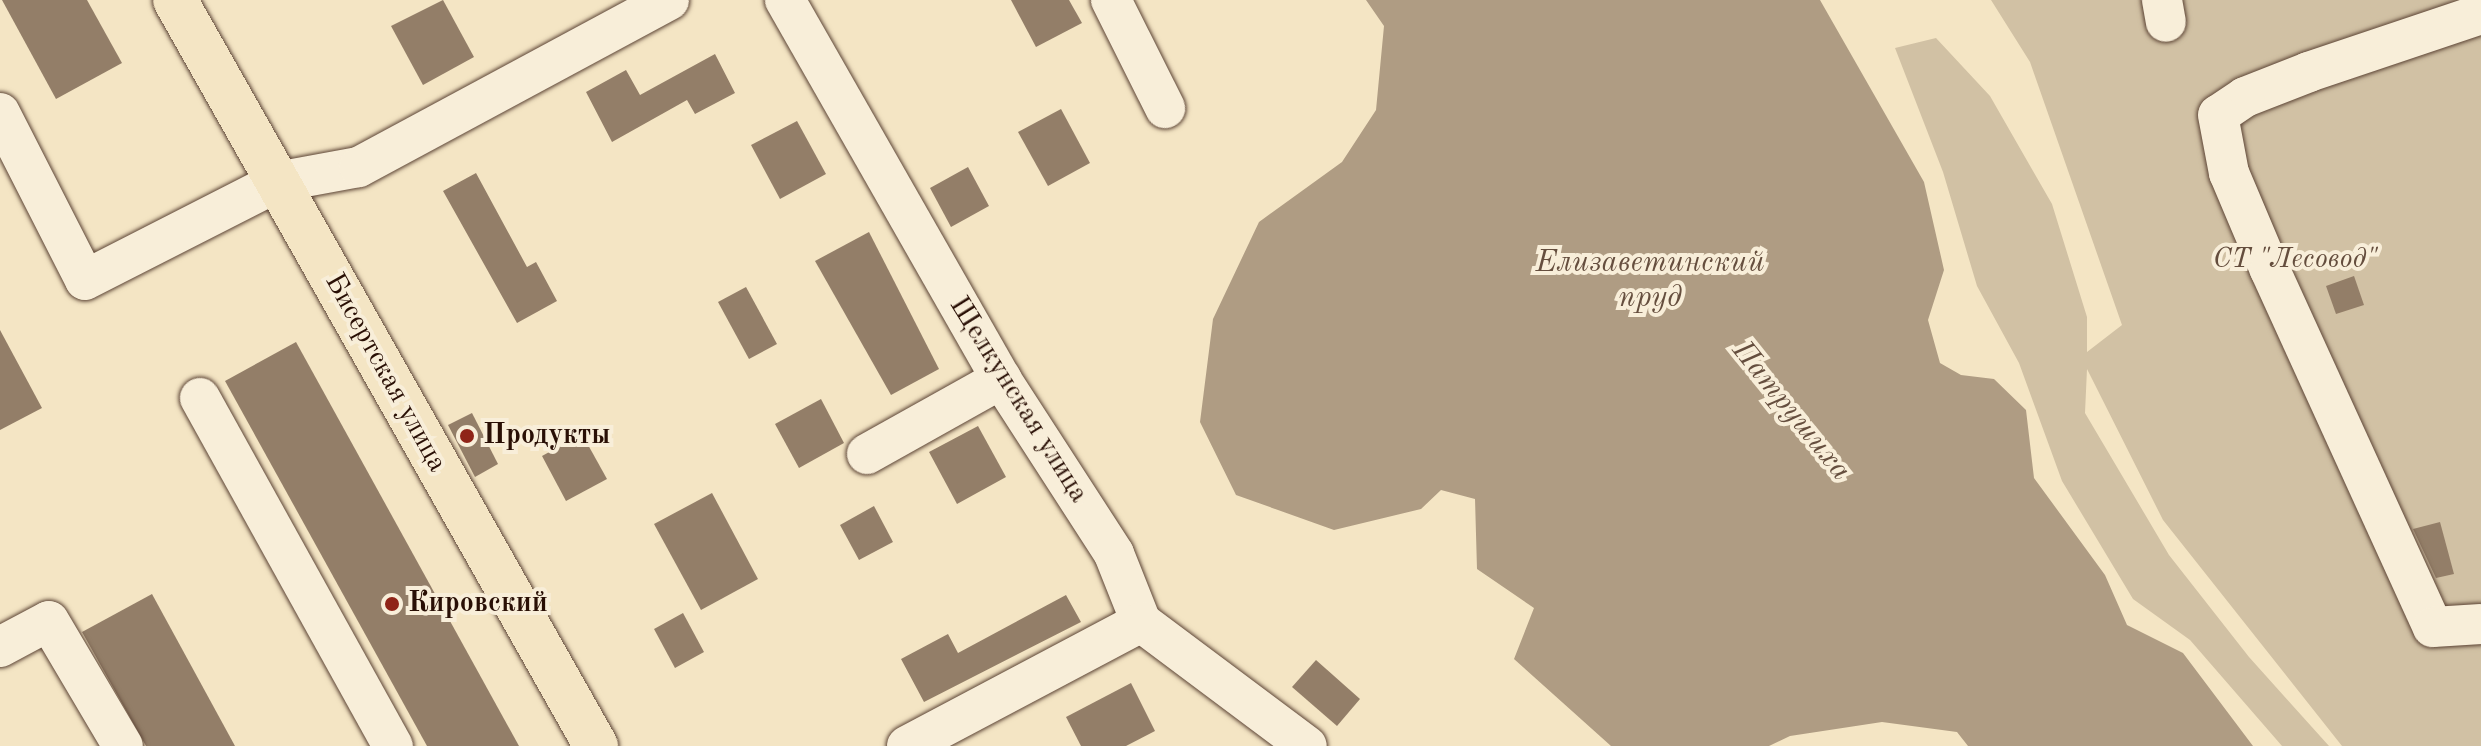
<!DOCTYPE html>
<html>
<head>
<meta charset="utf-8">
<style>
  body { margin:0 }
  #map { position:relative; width:2481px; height:746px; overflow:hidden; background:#f4e5c4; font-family:"Old Standard TT",serif }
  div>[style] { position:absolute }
  .green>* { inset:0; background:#d1c1a4 }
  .water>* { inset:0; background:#af9c83 }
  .building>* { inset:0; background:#937e68 }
  .roads { filter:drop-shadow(0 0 2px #5c4435) drop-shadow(0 0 2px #5c4435) }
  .minor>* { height:40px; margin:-20px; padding:0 20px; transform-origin:20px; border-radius:20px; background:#f8eed9 }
  .major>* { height:44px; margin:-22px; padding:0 22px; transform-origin:22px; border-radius:22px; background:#f4e5c4 }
  .dots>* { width:22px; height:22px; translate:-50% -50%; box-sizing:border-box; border:4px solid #f8eed9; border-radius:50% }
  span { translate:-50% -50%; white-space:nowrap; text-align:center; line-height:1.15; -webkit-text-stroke:8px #f8eed9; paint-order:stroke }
  .park-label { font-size:28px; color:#644d3d; font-style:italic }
  .street-label { font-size:28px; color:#290f05 }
  .poi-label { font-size:28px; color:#290f05; font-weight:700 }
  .left { translate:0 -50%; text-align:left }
  .water-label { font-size:30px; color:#654e3e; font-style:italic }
</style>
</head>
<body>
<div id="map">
  <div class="green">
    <i style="clip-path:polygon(1991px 0,2481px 0,2481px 746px,2342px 746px,2163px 520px,2087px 369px,2085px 413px,2169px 555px,2249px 657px,2329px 746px,2282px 746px,2190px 640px,2133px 599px,2062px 481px,2019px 363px,1977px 286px,1943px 172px,1895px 48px,1936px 38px,1990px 96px,2052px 204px,2087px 317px,2087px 352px,2122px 325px,2030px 62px)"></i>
  </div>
  <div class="water">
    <i style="clip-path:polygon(1366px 0,1820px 0,1924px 182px,1944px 270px,1928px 320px,1940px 363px,1961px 375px,1994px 379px,2026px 410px,2034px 478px,2105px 575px,2127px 625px,2183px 653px,2253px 746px,1968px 746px,1957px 732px,1882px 722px,1790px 736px,1769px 746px,1611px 746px,1514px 659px,1534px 608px,1477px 569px,1475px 499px,1441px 490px,1421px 509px,1334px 530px,1236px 495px,1200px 422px,1213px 319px,1259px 222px,1342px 162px,1376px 110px,1384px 26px)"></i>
  </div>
  <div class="building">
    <i style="clip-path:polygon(2px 0,87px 0,122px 63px,56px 99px)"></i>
    <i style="clip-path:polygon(443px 0,474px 57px,423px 85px,391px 26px)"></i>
    <i style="clip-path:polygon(1011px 0,1069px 0,1082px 23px,1036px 47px)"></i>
    <i style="clip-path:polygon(715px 54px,735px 93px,695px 114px,687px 100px,612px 142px,586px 92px,626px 70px,640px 95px)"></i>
    <i style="clip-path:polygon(1061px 109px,1090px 163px,1048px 186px,1018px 132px)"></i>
    <i style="clip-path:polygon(797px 121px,826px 174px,780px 199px,751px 145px)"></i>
    <i style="clip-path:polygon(968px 167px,989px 206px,951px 227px,930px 188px)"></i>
    <i style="clip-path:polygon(476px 173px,527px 267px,536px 262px,557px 301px,517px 323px,443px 191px)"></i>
    <i style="clip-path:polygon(869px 232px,939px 369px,891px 395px,815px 261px)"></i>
    <i style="clip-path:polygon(2354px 276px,2364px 305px,2336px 314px,2326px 286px)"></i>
    <i style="clip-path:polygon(746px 287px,777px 344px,749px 359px,718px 302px)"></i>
    <i style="clip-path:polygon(0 330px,42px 408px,0 430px)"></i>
    <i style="clip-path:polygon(296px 342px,519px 746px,427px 746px,225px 381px)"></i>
    <i style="clip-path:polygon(821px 399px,844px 443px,799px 468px,775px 424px)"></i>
    <i style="clip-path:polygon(472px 413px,498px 464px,475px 477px,448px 425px)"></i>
    <i style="clip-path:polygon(978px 426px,1006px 477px,957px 504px,929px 452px)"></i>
    <i style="clip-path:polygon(582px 434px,607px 479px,566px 501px,542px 456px)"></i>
    <i style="clip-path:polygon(712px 493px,758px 579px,701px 610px,654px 524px)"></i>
    <i style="clip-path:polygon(874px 506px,893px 542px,859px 560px,840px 525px)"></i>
    <i style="clip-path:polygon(2440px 522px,2454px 574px,2436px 578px,2413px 529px)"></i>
    <i style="clip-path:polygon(152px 594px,235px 746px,146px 746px,82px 632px)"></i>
    <i style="clip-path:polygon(1066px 595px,1081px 622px,924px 702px,901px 659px,948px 634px,958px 653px)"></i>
    <i style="clip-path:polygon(683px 613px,704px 652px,675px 668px,654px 629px)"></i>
    <i style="clip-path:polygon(1316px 660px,1360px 699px,1337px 726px,1292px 687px)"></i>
    <i style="clip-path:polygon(1131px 683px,1155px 731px,1126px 746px,1081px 746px,1066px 717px)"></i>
  </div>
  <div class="roads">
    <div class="minor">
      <i style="left:785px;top:0;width:436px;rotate:60.3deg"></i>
      <i style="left:1001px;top:379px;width:208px;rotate:57.1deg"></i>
      <i style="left:1114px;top:554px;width:73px;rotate:68.3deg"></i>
      <i style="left:1141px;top:622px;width:207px;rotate:36.8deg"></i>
      <i style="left:1111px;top:0;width:121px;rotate:63.4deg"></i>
      <i style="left:2162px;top:0;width:22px;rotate:80deg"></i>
      <i style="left:2481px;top:14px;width:182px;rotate:161.4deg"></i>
      <i style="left:2309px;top:72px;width:69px;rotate:158.7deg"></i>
      <i style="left:2245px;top:97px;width:32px;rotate:146deg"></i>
      <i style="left:2218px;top:115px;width:59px;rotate:79.3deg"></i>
      <i style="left:2229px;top:173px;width:105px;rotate:67.1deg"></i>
      <i style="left:2270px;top:270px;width:392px;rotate:65.5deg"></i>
      <i style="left:2433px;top:627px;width:48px;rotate:-3.6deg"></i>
      <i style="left:0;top:113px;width:187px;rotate:63deg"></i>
      <i style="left:85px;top:280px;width:216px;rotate:-27deg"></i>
      <i style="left:277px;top:182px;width:83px;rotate:-10.4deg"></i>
      <i style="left:359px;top:167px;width:352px;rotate:-28.3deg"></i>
      <i style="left:200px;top:398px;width:398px;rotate:61deg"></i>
      <i style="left:867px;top:454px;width:154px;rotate:-29.2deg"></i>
      <i style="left:0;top:647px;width:55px;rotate:-28deg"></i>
      <i style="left:49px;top:621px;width:145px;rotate:59.4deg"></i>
      <i style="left:907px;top:746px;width:265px;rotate:-27.9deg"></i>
    </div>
    <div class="major">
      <i style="left:175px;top:0;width:857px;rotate:60.56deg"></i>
    </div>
  </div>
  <div class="dots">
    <i style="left:467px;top:436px;background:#8f2418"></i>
    <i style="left:392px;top:604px;background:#8f2418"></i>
  </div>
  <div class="park-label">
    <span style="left:2295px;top:260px">СТ "Лесовод"</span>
  </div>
  <div class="street-label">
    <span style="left:385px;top:373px;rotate:61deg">Бисертская улица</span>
    <span style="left:1018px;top:400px;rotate:58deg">Щелкунская улица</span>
  </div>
  <div class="poi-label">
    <span class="left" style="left:483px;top:436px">Продукты</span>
    <span class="left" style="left:408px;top:604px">Кировский</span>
  </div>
  <div class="water-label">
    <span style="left:1650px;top:280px">Елизаветинский<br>пруд</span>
    <span style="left:1791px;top:411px;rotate:51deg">Патрушиха</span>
  </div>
</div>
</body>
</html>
